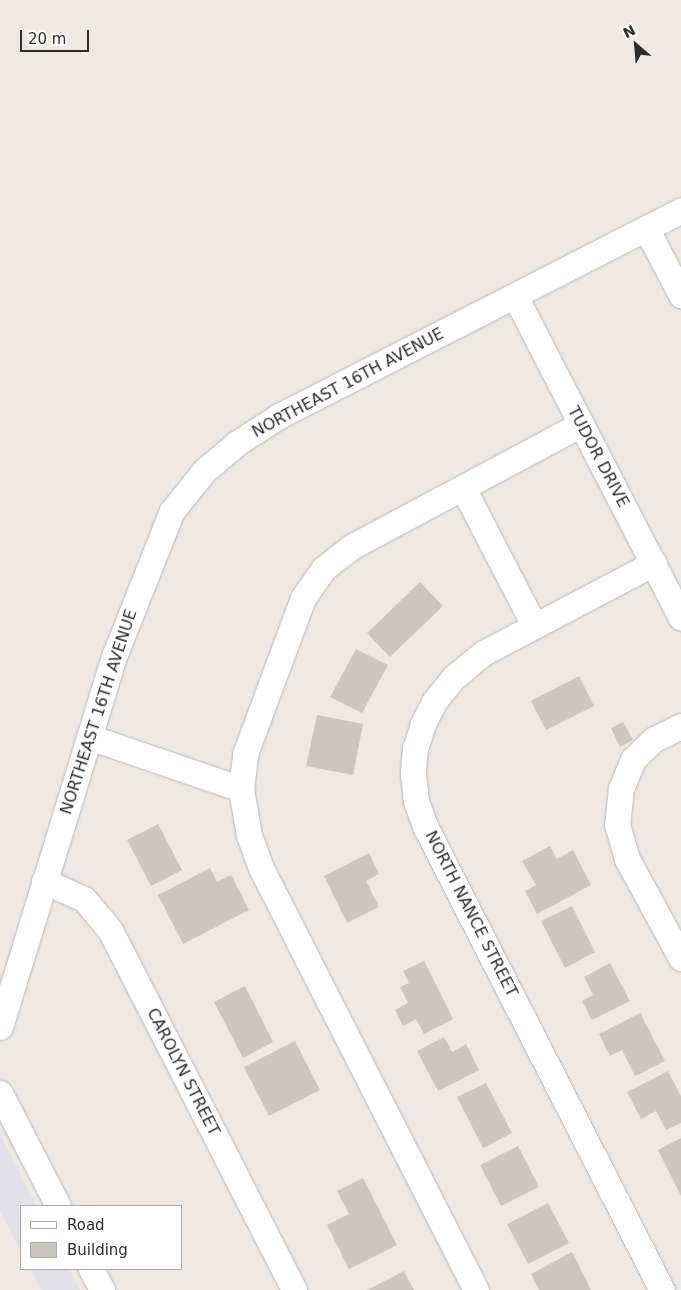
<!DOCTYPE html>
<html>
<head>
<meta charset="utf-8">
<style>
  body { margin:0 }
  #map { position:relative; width:681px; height:1290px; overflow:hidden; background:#efe9e1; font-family:"DejaVu Sans",sans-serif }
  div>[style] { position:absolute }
  .industrial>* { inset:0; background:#e3e1e8 }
  .building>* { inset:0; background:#cbc7bf }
  .roads { filter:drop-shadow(0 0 1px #b4b7c1) drop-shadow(0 0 1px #b4b7c1) }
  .minor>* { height:25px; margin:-12.5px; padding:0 12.5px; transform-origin:12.5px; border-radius:12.5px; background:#fff }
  span { translate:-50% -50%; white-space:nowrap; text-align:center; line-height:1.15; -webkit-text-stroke:4px #fff; paint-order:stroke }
  .street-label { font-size:16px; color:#2e2e2e }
  .legend { position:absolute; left:20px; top:1205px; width:162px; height:65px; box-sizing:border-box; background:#fff; border:1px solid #ababab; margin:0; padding:6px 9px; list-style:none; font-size:15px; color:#2e2e2e }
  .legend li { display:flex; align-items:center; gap:10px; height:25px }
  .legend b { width:25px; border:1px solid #ababab }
  .north { position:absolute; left:611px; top:20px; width:50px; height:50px; -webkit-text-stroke:4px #fff; paint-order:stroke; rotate:333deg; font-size:14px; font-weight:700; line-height:20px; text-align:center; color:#2e2e2e }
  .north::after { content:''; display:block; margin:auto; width:18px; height:22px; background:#2e2e2e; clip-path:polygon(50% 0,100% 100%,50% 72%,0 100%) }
  .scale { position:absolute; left:20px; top:30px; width:69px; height:22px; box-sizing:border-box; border:2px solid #2e2e2e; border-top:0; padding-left:6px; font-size:15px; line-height:18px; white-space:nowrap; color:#2e2e2e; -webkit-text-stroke:4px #fff; paint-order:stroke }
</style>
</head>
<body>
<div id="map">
  <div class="industrial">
    <i style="clip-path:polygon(0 1133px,37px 1206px,21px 1206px,21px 1252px,0 1211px)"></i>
    <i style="clip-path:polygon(30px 1269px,69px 1269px,80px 1290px,41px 1290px)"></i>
  </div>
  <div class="building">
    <i style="clip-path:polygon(420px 582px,443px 606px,390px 657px,367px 633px)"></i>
    <i style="clip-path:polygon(356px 649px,388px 665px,362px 713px,330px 697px)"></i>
    <i style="clip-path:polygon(579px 676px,594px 706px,546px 730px,531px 701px)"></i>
    <i style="clip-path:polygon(317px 715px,363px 724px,353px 775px,306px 766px)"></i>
    <i style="clip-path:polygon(623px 722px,633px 740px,620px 747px,611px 728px)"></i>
    <i style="clip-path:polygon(158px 824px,182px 870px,151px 886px,127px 840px)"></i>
    <i style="clip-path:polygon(550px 846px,557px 859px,573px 850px,591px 885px,537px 914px,525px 891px,536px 885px,522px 861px)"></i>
    <i style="clip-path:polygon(369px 853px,379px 874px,366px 881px,379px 907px,347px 923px,324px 876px)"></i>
    <i style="clip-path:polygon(210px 868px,217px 882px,231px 875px,249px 910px,183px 944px,158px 895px)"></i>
    <i style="clip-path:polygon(572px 906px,595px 952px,565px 968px,541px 921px)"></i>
    <i style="clip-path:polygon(424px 961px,453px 1019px,424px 1034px,416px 1019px,403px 1026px,395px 1010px,408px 1003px,400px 987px,409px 983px,403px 971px)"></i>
    <i style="clip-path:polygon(610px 963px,630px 1001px,592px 1020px,582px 1001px,593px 995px,584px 977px)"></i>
    <i style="clip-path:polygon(245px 986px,273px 1042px,243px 1058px,214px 1002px)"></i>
    <i style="clip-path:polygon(640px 1013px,665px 1061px,635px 1076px,622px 1050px,610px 1056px,599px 1034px)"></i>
    <i style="clip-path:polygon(444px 1037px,452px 1052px,466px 1044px,479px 1070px,438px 1091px,417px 1051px)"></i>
    <i style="clip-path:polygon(295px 1041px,320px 1090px,269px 1116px,244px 1067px)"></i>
    <i style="clip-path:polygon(668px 1071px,681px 1096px,681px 1123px,666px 1130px,656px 1111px,641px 1119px,627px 1092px)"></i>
    <i style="clip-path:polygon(486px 1083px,512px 1133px,483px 1148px,457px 1097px)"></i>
    <i style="clip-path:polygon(681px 1138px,681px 1196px,658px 1150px)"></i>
    <i style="clip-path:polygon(518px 1146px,539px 1187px,501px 1206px,480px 1165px)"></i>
    <i style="clip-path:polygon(363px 1178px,397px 1245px,349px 1269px,327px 1225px,349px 1214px,337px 1191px)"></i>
    <i style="clip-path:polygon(548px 1203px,569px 1243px,528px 1264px,507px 1224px)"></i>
    <i style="clip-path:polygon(572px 1252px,591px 1290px,539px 1290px,531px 1274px)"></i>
    <i style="clip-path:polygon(404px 1271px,414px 1290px,367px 1290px)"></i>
  </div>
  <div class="roads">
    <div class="minor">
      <i style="left:646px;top:228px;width:76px;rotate:62.4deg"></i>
      <i style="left:515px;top:296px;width:362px;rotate:62.7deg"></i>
      <i style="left:463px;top:488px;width:154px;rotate:62.6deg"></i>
      <i style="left:654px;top:563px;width:193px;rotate:152.2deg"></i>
      <i style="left:483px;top:653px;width:38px;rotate:140deg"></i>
      <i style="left:454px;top:677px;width:32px;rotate:129deg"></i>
      <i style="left:434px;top:702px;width:25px;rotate:117deg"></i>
      <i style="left:423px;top:724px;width:25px;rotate:108deg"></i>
      <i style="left:415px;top:748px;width:25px;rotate:95deg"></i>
      <i style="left:413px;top:773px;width:28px;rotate:84deg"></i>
      <i style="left:416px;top:801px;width:29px;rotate:70deg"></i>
      <i style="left:426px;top:828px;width:519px;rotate:62.94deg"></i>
      <i style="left:681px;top:726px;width:30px;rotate:154deg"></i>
      <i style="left:654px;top:739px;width:29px;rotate:136deg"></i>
      <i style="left:633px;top:759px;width:31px;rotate:112deg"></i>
      <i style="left:621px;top:788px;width:36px;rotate:96deg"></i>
      <i style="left:617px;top:824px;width:36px;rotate:74deg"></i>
      <i style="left:627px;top:859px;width:113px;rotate:61.4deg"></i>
      <i style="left:89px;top:737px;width:161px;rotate:18.9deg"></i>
      <i style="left:44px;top:881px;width:44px;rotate:24.2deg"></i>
      <i style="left:84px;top:899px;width:40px;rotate:50deg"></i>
      <i style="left:110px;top:930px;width:404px;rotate:62.9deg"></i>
      <i style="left:0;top:1027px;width:390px;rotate:-72.9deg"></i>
      <i style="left:115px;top:654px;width:154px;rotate:-68.3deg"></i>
      <i style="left:172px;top:511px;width:51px;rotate:-51.3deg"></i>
      <i style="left:204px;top:471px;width:43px;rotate:-40.3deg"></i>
      <i style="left:237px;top:443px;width:50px;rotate:-32.7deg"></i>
      <i style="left:279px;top:416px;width:452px;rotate:-27.1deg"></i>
      <i style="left:0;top:1093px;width:127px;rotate:62.8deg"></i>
      <i style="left:91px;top:1269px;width:24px;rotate:62deg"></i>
      <i style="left:476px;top:1290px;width:474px;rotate:-117deg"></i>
      <i style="left:261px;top:868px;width:35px;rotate:-110deg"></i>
      <i style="left:249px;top:835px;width:47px;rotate:-99.9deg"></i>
      <i style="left:241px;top:789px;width:35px;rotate:-83deg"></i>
      <i style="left:245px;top:754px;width:166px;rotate:-69.6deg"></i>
      <i style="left:303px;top:598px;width:35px;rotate:-55deg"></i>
      <i style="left:323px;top:569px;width:36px;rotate:-38deg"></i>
      <i style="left:351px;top:547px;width:261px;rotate:-28.1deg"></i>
    </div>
  </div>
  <div class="street-label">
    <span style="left:348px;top:383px;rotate:-28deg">NORTHEAST 16TH AVENUE</span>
    <span style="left:598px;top:457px;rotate:62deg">TUDOR DRIVE</span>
    <span style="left:99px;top:712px;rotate:-72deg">NORTHEAST 16TH AVENUE</span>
    <span style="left:471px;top:914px;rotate:63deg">NORTH NANCE STREET</span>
    <span style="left:183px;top:1072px;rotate:63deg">CAROLYN STREET</span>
  </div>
  <ul class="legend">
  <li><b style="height:6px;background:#fff"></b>Road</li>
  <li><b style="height:14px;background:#cbc7bf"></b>Building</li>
  </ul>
  <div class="north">N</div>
  <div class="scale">20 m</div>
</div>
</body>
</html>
